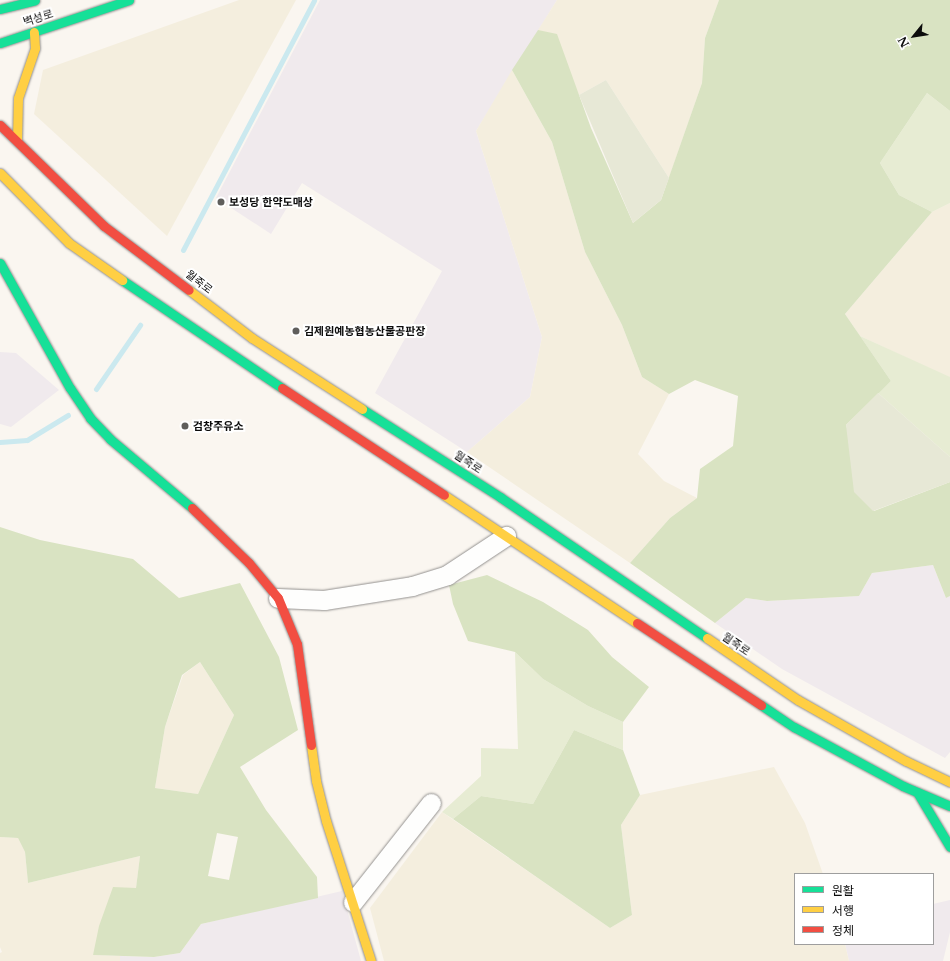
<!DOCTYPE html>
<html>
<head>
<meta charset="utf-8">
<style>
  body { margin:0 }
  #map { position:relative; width:950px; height:961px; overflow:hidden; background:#faf6f0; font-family:"Libre Baskerville","Noto Sans KR",serif }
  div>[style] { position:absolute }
  .industrial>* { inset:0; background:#f0eaed }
  .farmland>* { inset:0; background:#f4eede }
  .green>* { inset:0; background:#e7ecd3 }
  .forest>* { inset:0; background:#d9e3c2 }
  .cemetery>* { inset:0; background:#e7e8d6 }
  .stream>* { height:5px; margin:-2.5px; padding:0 2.5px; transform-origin:2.5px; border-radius:2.5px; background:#cbe9ef }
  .roads { filter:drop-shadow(0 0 1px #93918f) drop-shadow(0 0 1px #93918f) }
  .street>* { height:19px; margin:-9.5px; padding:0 9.5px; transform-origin:9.5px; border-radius:9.5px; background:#fefefd }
  .fast>* { height:9px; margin:-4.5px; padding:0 4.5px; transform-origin:4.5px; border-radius:4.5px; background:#16e098 }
  .slow>* { height:9px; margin:-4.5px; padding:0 4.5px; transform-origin:4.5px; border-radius:4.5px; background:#ffcf43 }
  .jam>* { height:9px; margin:-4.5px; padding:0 4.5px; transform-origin:4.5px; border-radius:4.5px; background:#f24e42 }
  .dots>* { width:11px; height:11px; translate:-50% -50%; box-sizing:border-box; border:2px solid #fff; border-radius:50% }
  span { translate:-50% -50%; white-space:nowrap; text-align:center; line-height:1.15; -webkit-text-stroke:4px #fff; paint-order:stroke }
  .street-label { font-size:11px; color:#0c0c0c }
  .poi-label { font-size:11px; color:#0c0c0c; font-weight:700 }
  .left { translate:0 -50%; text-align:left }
  .legend { position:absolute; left:794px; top:873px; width:140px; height:72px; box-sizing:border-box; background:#fff; border:1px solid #9e9e9e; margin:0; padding:5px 7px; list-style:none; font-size:12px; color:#0c0c0c }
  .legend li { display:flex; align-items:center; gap:8px; height:20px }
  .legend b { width:20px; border:1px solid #9e9e9e }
  .north { position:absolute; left:894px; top:16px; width:40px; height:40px; -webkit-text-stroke:3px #fff; paint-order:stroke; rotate:240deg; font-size:11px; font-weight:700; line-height:16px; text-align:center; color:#0c0c0c }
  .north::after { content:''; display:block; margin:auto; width:14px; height:18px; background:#0c0c0c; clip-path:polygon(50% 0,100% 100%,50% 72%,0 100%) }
</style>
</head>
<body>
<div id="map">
  <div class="industrial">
    <i style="clip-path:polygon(320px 0,557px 0,476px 131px,542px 337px,530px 397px,467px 452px,375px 393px,442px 271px,302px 183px,271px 234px,216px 198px)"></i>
    <i style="clip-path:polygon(0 352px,16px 353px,59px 390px,11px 427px,0 424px)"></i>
    <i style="clip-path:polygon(933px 565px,946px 598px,950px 596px,950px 752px,945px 758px,782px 669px,715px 623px,746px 598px,767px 601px,859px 596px,872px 573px)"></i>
    <i style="clip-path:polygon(342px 891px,361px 961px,120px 961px,120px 956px,154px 957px,180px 953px,201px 924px)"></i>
    <i style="clip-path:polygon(950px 900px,950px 932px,943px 961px,849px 961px,845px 944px,933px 944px,933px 904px)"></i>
  </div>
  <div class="farmland">
    <i style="clip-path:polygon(239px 0,296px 0,167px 236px,34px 114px,43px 70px)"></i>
    <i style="clip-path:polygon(557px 0,719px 0,705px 38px,702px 83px,669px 178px,606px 80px,579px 95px,567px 67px,538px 30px)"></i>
    <i style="clip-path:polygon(512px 70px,552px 142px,585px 252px,622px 325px,642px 377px,669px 394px,638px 454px,664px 481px,697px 498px,670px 518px,630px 563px,467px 452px,530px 397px,542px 337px,476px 131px)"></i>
    <i style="clip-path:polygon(950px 203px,950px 378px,860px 336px,845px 314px,932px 212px)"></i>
    <i style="clip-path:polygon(200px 662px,234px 715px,198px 794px,155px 788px,165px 727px,183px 675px)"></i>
    <i style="clip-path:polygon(774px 767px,805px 823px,823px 874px,795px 874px,795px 944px,845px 944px,849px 961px,384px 961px,370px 908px,442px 812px,610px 928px,632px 915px,621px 825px,640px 795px)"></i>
    <i style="clip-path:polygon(0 837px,18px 838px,25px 852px,28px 883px,140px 856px,136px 888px,93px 955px,120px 956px,120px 961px,0 961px,0 953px,2px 952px,0 947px)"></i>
  </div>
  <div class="green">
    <i style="clip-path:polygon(927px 93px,950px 111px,950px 203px,932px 212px,899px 195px,880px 163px)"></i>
    <i style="clip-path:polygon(860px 336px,950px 377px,950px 457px,878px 393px,891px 381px)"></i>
    <i style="clip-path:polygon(515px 652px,543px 679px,588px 706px,623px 722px,623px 750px,574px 730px,533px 804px,481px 796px,453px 819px,442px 812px,481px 776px,481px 748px,518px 749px)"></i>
  </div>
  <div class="forest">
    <i style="clip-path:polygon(719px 0,950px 0,950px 111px,927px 93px,880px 163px,899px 195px,932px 212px,845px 314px,891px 381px,846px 425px,874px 511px,950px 482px,950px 596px,946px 598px,933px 565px,872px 573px,859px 596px,767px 601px,746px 598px,715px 623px,630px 563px,670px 518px,697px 498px,700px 469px,733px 446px,738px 396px,695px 380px,669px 394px,642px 377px,622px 325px,585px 252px,552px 142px,512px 70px,538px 30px,557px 34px,591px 128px,633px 223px,661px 200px,702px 83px,705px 38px)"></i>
    <i style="clip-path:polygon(evenodd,0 527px,40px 540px,133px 559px,179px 598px,240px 583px,279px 657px,298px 730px,240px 767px,266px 810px,317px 877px,318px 898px,201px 924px,180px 953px,154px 957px,93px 955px,99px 926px,113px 887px,136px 888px,140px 856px,28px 883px,25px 852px,18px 838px,0 837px,0 527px,200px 662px,234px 715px,198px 794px,155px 788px,165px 727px,182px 675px,200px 662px,0 527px,217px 833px,238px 837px,229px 880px,208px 876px,217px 833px)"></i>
    <i style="clip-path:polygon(487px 575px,543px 602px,588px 630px,612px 657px,649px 687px,623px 722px,588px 706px,543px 679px,515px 652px,468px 641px,453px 604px,449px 585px)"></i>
    <i style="clip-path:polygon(574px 730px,623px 750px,640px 795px,621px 825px,632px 915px,610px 928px,453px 819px,481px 796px,533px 804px)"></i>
  </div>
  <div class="cemetery">
    <i style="clip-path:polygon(606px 80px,669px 178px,661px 200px,633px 223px,579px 95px)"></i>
    <i style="clip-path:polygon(878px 393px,950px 457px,950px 482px,873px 511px,854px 492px,846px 425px)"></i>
  </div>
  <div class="stream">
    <i style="left:183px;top:250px;width:282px;rotate:-62.3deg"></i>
    <i style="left:96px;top:389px;width:78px;rotate:-55.5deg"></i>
    <i style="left:0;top:442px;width:27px;rotate:-4deg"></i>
    <i style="left:27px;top:440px;width:48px;rotate:-31.4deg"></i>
  </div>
  <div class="roads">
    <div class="street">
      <i style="left:278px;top:598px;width:46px;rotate:2.5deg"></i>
      <i style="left:324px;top:600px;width:89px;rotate:-9deg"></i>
      <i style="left:412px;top:586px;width:37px;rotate:-17deg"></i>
      <i style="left:447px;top:575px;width:71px;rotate:-33.5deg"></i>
      <i style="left:353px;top:902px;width:126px;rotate:-51.8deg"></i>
    </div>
    <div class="fast">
      <i style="left:0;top:9px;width:36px;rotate:-14deg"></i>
      <i style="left:0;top:43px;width:136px;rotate:-18.4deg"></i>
      <i style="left:0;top:263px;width:143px;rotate:60.8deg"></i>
      <i style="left:70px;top:388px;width:36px;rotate:56deg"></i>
      <i style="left:90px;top:418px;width:29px;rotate:46deg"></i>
      <i style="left:110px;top:439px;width:107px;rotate:40.1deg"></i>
      <i style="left:122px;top:280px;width:193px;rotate:34deg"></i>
      <i style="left:362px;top:409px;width:164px;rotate:32.5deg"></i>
      <i style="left:500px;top:497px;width:250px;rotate:34.3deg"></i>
      <i style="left:761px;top:705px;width:40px;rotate:34deg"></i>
      <i style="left:794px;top:727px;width:124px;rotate:28.4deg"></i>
      <i style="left:903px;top:786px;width:51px;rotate:23.1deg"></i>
      <i style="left:917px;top:792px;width:64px;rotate:59deg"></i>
    </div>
    <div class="slow">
      <i style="left:17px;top:141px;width:43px;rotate:-88.7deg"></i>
      <i style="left:18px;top:98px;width:53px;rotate:-71.2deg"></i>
      <i style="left:35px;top:48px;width:16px;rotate:-94deg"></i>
      <i style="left:0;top:173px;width:98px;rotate:45.4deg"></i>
      <i style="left:69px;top:243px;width:65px;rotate:34.9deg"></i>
      <i style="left:189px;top:290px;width:79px;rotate:37.3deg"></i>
      <i style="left:252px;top:338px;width:131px;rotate:32.8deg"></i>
      <i style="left:444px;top:495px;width:232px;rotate:33.6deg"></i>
      <i style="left:707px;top:638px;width:110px;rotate:34.3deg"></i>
      <i style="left:798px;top:700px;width:124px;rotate:29.5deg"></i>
      <i style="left:906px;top:761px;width:49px;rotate:25.5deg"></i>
      <i style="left:311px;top:745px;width:36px;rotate:82deg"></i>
      <i style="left:316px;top:781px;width:41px;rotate:76deg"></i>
      <i style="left:326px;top:821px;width:147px;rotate:72.2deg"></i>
    </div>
    <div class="jam">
      <i style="left:0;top:125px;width:145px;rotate:44.2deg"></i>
      <i style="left:104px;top:226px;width:106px;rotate:37deg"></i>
      <i style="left:282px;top:388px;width:194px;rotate:33.4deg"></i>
      <i style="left:192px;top:508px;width:79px;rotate:44deg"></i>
      <i style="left:249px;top:563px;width:45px;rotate:50.4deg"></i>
      <i style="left:278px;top:598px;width:50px;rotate:67.6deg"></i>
      <i style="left:297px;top:644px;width:102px;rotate:82.1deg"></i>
      <i style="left:637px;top:623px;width:149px;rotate:33.5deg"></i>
    </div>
  </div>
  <div class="dots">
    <i style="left:221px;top:202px;background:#5f5e5c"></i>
    <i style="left:296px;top:331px;background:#5f5e5c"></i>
    <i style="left:185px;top:426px;background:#5f5e5c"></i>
  </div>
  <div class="street-label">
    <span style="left:38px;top:18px;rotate:-18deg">벽성로</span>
    <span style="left:199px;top:282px;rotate:37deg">월죽로</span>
    <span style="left:468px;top:462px;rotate:33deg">월죽로</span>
    <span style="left:736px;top:644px;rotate:34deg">월죽로</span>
  </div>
  <div class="poi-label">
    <span class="left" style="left:229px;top:202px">보성당 한약도매상</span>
    <span class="left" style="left:304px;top:331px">김제원예농협농산물공판장</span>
    <span class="left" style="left:193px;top:426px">검창주유소</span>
  </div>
  <ul class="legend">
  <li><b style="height:5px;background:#16e098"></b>원활</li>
  <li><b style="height:5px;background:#ffcf43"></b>서행</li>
  <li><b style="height:5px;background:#f24e42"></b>정체</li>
  </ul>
  <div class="north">N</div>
</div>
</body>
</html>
